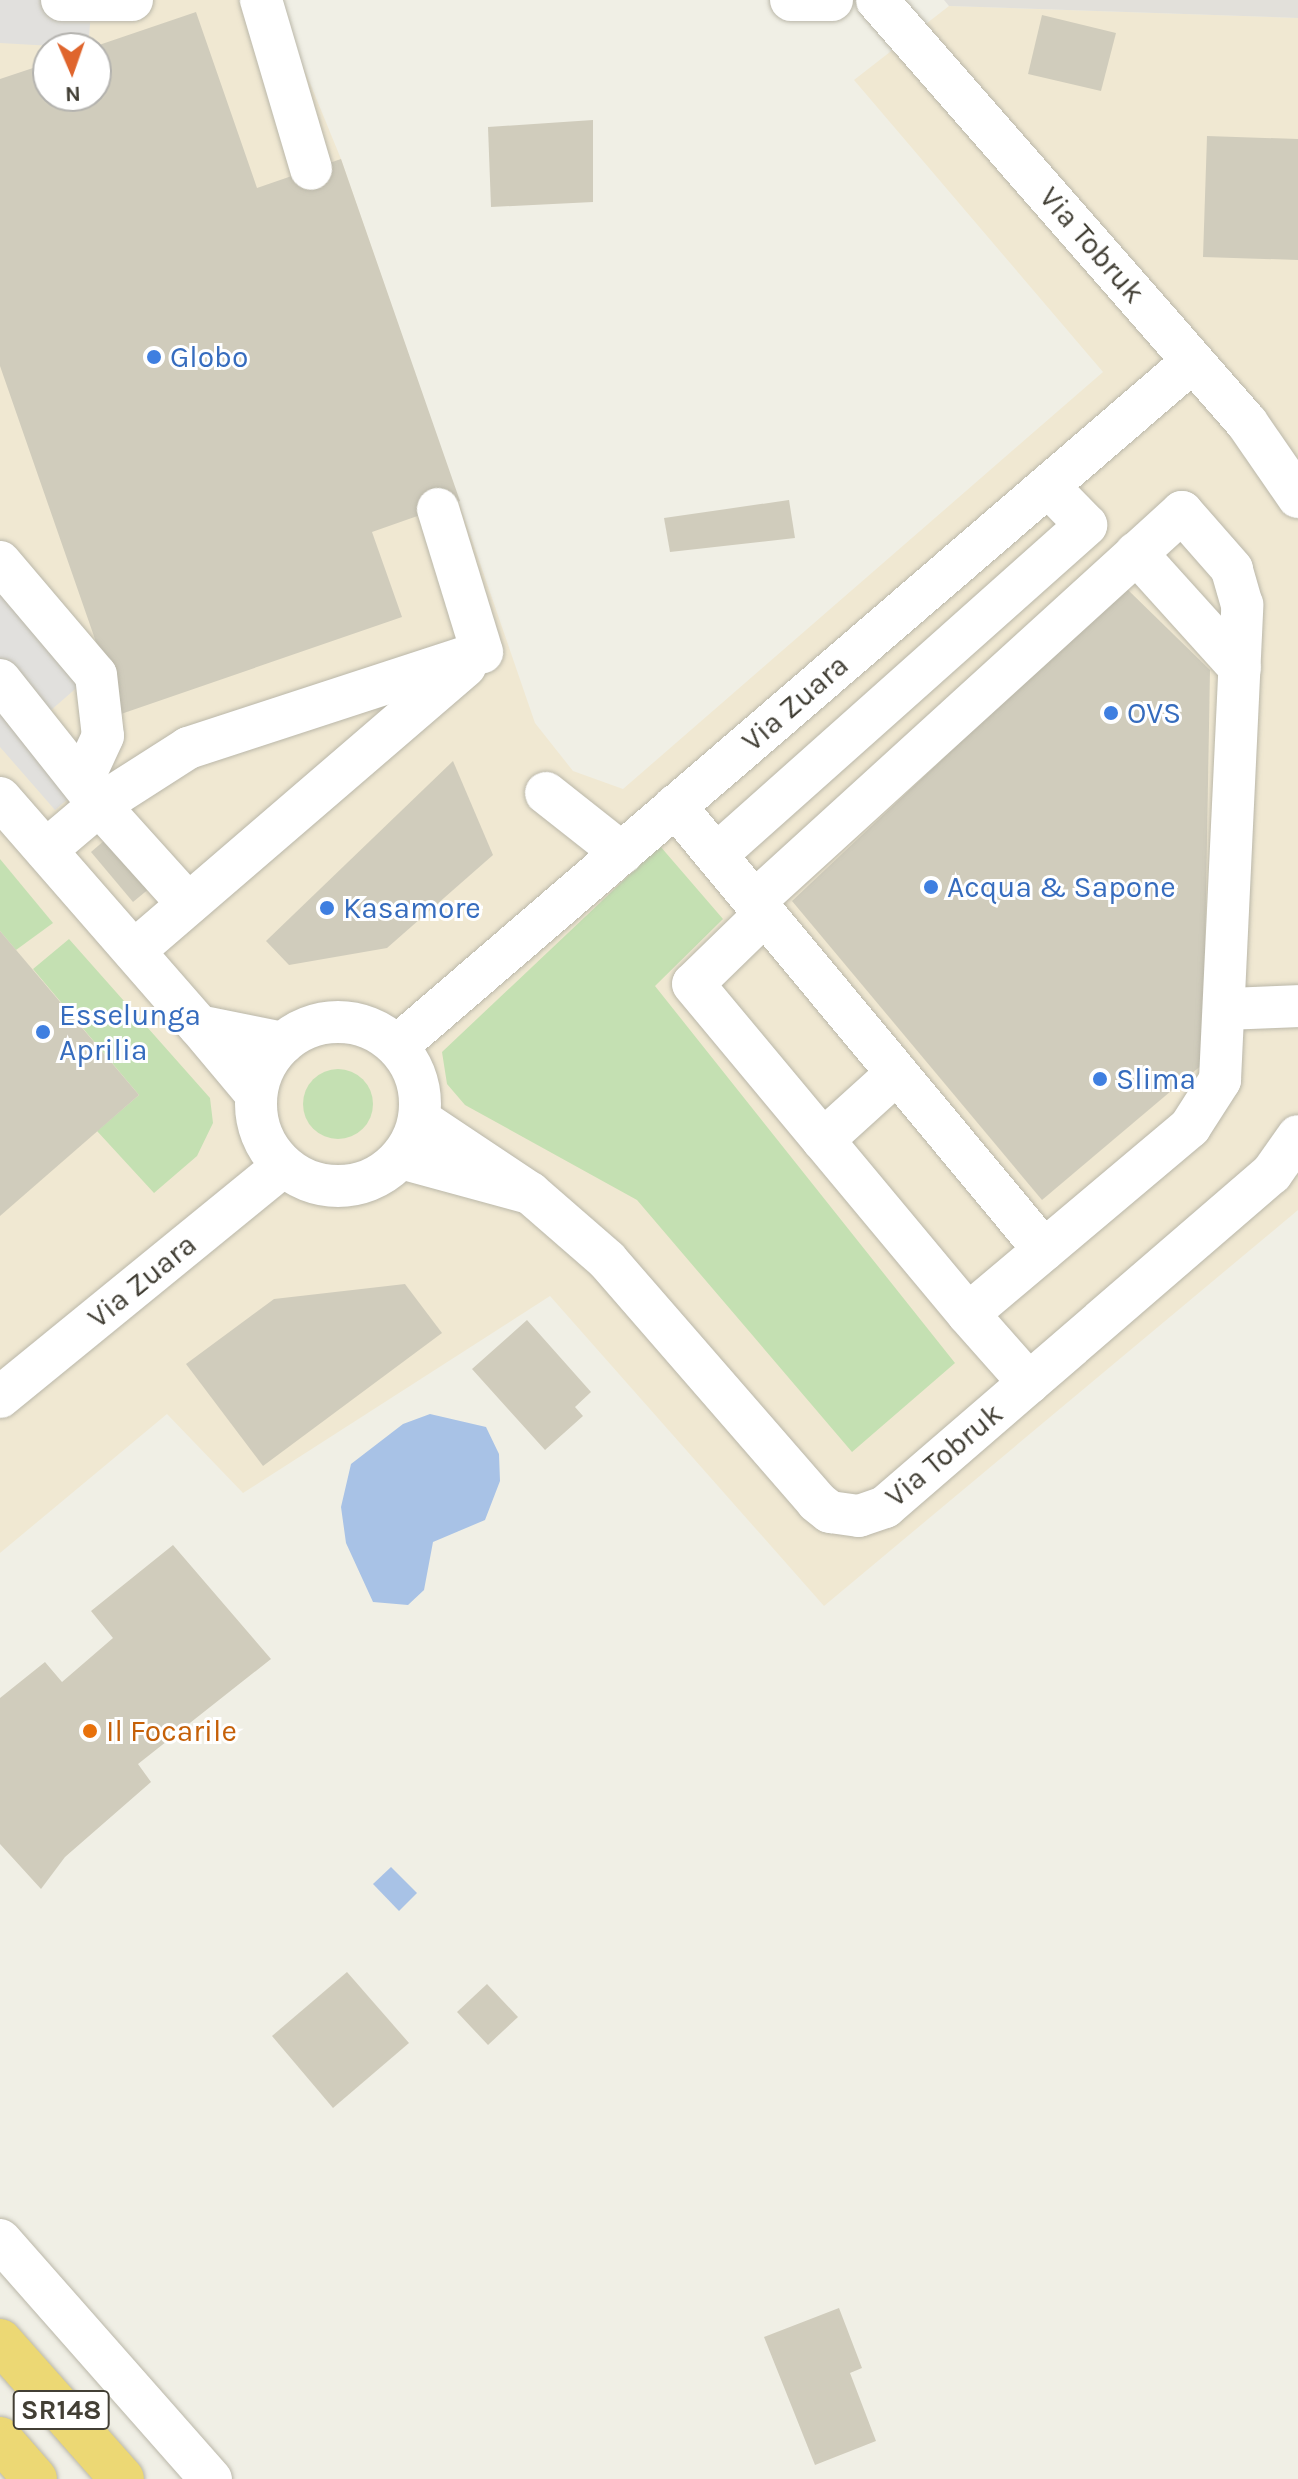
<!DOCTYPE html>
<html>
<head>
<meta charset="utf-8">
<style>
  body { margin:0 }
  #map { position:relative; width:1298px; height:2479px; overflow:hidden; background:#f0efe5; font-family:Karla,sans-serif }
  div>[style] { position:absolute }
  .commercial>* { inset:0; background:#f0e8d2 }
  .industrial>* { inset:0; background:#e2e0da }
  .green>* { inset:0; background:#c4e0b2 }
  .round { border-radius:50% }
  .parking>* { inset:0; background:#e1e0dd }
  .water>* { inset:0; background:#a8c2e6 }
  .building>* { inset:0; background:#d0ccbc }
  .roads { filter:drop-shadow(0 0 2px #bab7a9) drop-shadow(0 0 2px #bab7a9) }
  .minor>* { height:42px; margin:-21px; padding:0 21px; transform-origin:21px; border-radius:21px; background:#fff }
  .minor>.ring { margin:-21px; padding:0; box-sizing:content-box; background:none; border:42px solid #fff; border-radius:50% }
  .highway>* { height:44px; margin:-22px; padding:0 22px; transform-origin:22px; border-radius:22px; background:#ecd874 }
  .dots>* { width:22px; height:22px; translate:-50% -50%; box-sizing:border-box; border:4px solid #fff; border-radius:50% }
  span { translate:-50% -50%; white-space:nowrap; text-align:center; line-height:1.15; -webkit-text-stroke:6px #fff; paint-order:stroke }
  .shield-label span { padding:2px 6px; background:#fff; border:2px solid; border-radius:6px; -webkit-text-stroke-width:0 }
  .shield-label { font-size:28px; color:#423f35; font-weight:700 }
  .street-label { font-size:30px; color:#423f35 }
  .shop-label { font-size:30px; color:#366cbe }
  .left { translate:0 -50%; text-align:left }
  .food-label { font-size:30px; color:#c56008 }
  .north { position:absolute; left:32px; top:32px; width:80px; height:80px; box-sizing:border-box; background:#fff; border:2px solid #b3b2ae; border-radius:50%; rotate:178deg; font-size:22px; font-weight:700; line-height:32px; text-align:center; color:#423f35 }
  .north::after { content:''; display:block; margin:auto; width:28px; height:36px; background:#df652d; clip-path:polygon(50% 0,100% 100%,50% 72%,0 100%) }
</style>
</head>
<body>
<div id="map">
  <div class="commercial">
    <i style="clip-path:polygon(evenodd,0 0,276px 0,341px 159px,535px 723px,573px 771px,623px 789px,1103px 372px,854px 80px,949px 6px,1298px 18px,1298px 1210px,824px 1606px,550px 1296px,243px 1493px,167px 1414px,0 1553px,0 0,48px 48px,96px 48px,96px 96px,48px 96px,48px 48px)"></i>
  </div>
  <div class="industrial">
    <i style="clip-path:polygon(944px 0,1298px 0,1298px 18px,949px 6px)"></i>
  </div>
  <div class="green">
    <i style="clip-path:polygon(660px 846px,723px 919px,655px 986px,955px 1363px,852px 1452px,637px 1200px,465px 1105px,447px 1084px,442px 1052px)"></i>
    <i style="clip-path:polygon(0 859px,53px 923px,16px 950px,0 931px)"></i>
    <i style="clip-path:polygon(69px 939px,210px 1098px,213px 1123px,197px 1156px,154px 1193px,97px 1131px,139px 1095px,33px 969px)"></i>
    <i class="round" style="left:303px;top:1069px;width:70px;height:70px"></i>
  </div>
  <div class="parking">
    <i style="clip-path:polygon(0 0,92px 0,88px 48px,0 43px)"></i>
    <i style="clip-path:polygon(0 590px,81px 684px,27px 731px,78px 790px,55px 810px,0 747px)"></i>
  </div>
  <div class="water">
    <i style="clip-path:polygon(430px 1414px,486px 1427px,499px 1454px,500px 1481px,485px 1520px,433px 1542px,424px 1590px,408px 1605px,373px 1602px,346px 1543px,341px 1507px,351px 1464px,403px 1424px)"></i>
    <i style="clip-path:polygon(391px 1867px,417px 1893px,399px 1911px,373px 1884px)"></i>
  </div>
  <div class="building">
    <i style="clip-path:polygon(196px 12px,257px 188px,341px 159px,460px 501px,372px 532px,402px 617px,121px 714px,0 366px,0 79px,48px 63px,48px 96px,96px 96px,96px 46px)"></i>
    <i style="clip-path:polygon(1042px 15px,1116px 33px,1101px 91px,1028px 74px)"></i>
    <i style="clip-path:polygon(593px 120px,593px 202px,491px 207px,488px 127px)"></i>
    <i style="clip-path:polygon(1207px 136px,1298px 139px,1298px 260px,1203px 257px)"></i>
    <i style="clip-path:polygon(789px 500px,795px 538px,670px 552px,664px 518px)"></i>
    <i style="clip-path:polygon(1125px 587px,1210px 670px,1203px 1064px,1042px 1200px,792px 901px)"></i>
    <i style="clip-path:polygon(453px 761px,493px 855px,387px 948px,289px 965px,266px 941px)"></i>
    <i style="clip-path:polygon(113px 833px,156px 883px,133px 902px,91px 852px)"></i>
    <i style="clip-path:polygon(0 931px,139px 1095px,0 1216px)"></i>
    <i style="clip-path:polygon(405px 1284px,442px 1333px,263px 1466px,186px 1364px,274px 1299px)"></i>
    <i style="clip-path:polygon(527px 1320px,591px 1392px,575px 1407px,583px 1416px,545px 1450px,472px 1369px)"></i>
    <i style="clip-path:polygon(173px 1545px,271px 1659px,138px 1764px,151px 1782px,65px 1857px,41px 1889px,0 1844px,0 1698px,45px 1662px,62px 1682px,113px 1638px,91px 1611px)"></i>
    <i style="clip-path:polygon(347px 1972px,409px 2043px,333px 2108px,272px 2036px)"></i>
    <i style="clip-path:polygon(487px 1984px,518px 2017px,488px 2045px,457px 2012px)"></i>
    <i style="clip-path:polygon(839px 2308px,862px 2368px,850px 2373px,876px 2441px,815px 2465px,764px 2337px)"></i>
  </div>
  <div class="roads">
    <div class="minor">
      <i style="left:62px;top:0;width:70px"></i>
      <i style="left:261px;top:0;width:176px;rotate:73.5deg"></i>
      <i style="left:791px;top:0;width:41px"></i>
      <i style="left:877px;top:0;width:562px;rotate:48.82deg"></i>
      <i style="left:1247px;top:423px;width:90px;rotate:55.4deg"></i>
      <i style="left:438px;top:509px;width:150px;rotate:72.9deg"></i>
      <i style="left:1136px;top:553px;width:155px;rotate:47.9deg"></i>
      <i style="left:0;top:562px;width:148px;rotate:49.7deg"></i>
      <i style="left:96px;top:675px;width:61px;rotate:83.5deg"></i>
      <i style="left:103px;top:736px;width:47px;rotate:114.9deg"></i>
      <i style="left:0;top:680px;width:159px;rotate:51.6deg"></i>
      <i style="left:99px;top:805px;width:133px;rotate:48deg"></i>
      <i style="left:546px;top:793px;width:97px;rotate:38.3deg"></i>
      <i style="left:0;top:798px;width:303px;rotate:48.9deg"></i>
      <i style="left:675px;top:806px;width:577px;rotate:50.27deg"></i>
      <i style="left:1044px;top:1250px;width:191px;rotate:-40.1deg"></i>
      <i style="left:1190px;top:1127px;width:56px;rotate:-57.4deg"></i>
      <i style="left:1220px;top:1080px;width:476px;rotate:-87.3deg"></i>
      <i style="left:1242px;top:605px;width:37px;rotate:-106deg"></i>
      <i style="left:1232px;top:569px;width:76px;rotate:-131.3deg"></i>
      <i style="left:1182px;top:512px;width:578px;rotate:137.67deg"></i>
      <i style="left:46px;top:850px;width:70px;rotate:-40.3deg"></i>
      <i style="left:99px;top:805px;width:106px;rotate:-32.6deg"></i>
      <i style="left:188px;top:748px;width:309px;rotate:-18.1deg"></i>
      <i style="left:716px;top:855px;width:496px;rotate:-41.7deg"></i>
      <i style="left:1086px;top:525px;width:54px;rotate:-134.3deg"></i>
      <i style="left:765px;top:914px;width:100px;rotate:135.8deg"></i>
      <i style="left:693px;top:984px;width:203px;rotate:50.2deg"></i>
      <i style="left:134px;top:951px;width:437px;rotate:-40.7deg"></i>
      <i style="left:1227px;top:1009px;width:71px;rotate:-2.4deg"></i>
      <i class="ring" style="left:256px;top:1022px;width:122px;height:122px"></i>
      <i style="left:397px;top:1046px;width:1050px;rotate:-40.71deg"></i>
      <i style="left:897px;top:1073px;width:100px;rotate:137.8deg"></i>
      <i style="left:823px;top:1140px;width:226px;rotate:50.2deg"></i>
      <i style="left:968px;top:1314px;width:99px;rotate:-40.1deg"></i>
      <i style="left:256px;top:1094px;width:89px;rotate:-130deg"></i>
      <i style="left:199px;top:1026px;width:86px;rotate:11.4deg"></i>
      <i style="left:401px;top:1158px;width:134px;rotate:15.2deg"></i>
      <i style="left:530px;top:1193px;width:133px;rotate:-146.3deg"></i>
      <i style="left:530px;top:1193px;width:102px;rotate:41deg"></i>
      <i style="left:607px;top:1260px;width:320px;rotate:49deg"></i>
      <i style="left:817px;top:1502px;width:16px;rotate:38deg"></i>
      <i style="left:830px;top:1512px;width:29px;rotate:8deg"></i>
      <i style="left:859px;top:1516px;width:28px;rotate:-19deg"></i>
      <i style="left:885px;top:1507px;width:511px;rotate:-40.8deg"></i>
      <i style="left:1272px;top:1173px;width:45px;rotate:-54.9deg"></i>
      <i style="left:968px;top:1314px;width:92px;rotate:48.5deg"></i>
      <i style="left:0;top:1397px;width:365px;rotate:-39.2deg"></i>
      <i style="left:0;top:2240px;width:319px;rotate:48.6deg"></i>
    </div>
    <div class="highway">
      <i style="left:0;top:2341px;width:184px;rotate:48.5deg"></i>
      <i style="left:0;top:2439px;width:53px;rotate:48.8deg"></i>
    </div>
  </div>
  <div class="dots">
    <i style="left:154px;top:357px;background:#3f7fe0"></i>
    <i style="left:1111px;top:713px;background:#3f7fe0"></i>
    <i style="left:931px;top:887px;background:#3f7fe0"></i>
    <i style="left:327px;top:908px;background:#3f7fe0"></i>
    <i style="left:43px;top:1032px;background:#3f7fe0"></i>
    <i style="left:1100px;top:1079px;background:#3f7fe0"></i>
    <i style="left:90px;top:1731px;background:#e8710a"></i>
  </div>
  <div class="shield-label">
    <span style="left:61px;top:2410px">SR148</span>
  </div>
  <div class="street-label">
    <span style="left:1092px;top:245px;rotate:49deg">Via Tobruk</span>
    <span style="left:795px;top:703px;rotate:-41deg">Via Zuara</span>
    <span style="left:142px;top:1281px;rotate:-39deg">Via Zuara</span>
    <span style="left:944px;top:1455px;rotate:-40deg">Via Tobruk</span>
  </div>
  <div class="shop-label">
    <span class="left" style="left:170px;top:357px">Globo</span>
    <span class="left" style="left:1127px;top:713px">OVS</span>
    <span class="left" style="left:947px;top:887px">Acqua &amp; Sapone</span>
    <span class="left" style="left:343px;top:908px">Kasamore</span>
    <span class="left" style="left:59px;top:1032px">Esselunga<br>Aprilia</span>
    <span class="left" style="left:1116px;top:1079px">Slima</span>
  </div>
  <div class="food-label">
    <span class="left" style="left:106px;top:1731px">Il Focarile</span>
  </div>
  <div class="north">N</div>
</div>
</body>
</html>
